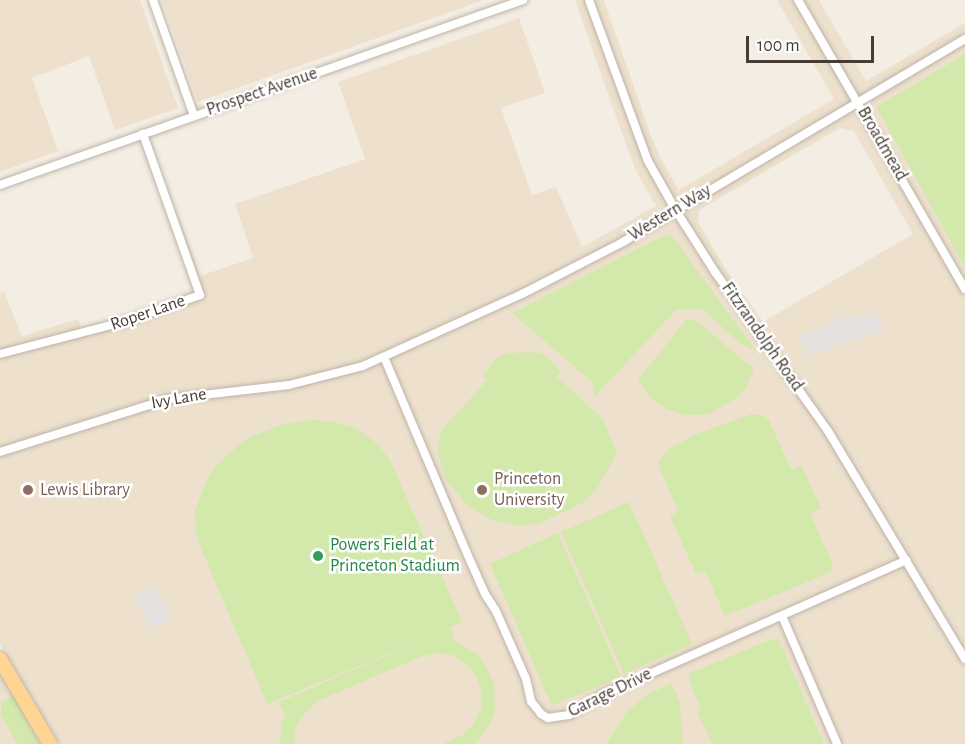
<!DOCTYPE html>
<html>
<head>
<meta charset="utf-8">
<style>
  body { margin:0 }
  #map { position:relative; width:965px; height:744px; overflow:hidden; background:#f3ede4; font-family:"Alegreya Sans",sans-serif }
  div>[style] { position:absolute }
  .education>* { inset:0; background:#ede1ce }
  .green>* { inset:0; background:#d3e9ab }
  .parking>* { inset:0; background:#e3e0dd }
  .roads { filter:drop-shadow(0 0 2px #bfb4a7) drop-shadow(0 0 2px #bfb4a7) }
  .minor>* { height:8px; margin:-4px; padding:0 4px; transform-origin:4px; border-radius:4px; background:#fff }
  .primary>* { height:14px; margin:-7px; padding:0 7px; transform-origin:7px; border-radius:7px; background:#ffd591 }
  .dots>* { width:16px; height:16px; translate:-50% -50%; box-sizing:border-box; border:3px solid #fff; border-radius:50% }
  span { translate:-50% -50%; white-space:nowrap; text-align:center; line-height:1.15; -webkit-text-stroke:5px #fff; paint-order:stroke }
  .street-label { font-size:18px; color:#453d34 }
  .education-label { font-size:18px; color:#785e54 }
  .left { translate:0 -50%; text-align:left }
  .leisure-label { font-size:18px; color:#27864d }
  .scale { position:absolute; left:746px; top:36px; width:128px; height:27px; box-sizing:border-box; border:3px solid #453d34; border-top:0; padding-left:8px; font-size:18px; line-height:21px; white-space:nowrap; color:#453d34; -webkit-text-stroke:4px #fff; paint-order:stroke }
</style>
</head>
<body>
<div id="map">
  <div class="education">
    <i style="clip-path:polygon(0 0,140px 0,178px 108px,115px 130px,89px 56px,32px 78px,58px 151px,0 172px)"></i>
    <i style="clip-path:polygon(162px 0,484px 0,198px 102px)"></i>
    <i style="clip-path:polygon(evenodd,575px 0,604px 0,651px 136px,662px 161px,679px 190px,834px 99px,777px 0,819px 0,866px 81px,965px 23px,965px 744px,60px 744px,0 644px,0 293px,4px 292px,22px 336px,78px 319px,82px 330px,195px 292px,170px 224px,180px 220px,200px 276px,253px 258px,235px 204px,365px 159px,338px 82px,519px 18px,545px 93px,501px 108px,532px 195px,556px 187px,582px 247px,656px 206px,637px 173px,626px 145px,575px 0,840px 128px,854px 131px,913px 234px,763px 322px,728px 273px,698px 222px,699px 210px,840px 128px)"></i>
    <i style="clip-path:polygon(0 674px,40px 744px,0 744px)"></i>
  </div>
  <div class="green">
    <i style="clip-path:polygon(965px 54px,965px 267px,876px 107px)"></i>
    <i style="clip-path:polygon(665px 235px,673px 237px,756px 351px,741px 344px,702px 309px,676px 310px,594px 397px,593px 383px,512px 313px)"></i>
    <i style="clip-path:polygon(686px 320px,695px 320px,754px 369px,745px 389px,738px 397px,710px 414px,685px 415px,664px 408px,647px 394px,638px 380px)"></i>
    <i style="clip-path:polygon(532px 352px,543px 354px,561px 371px,556px 376px,603px 419px,617px 453px,597px 489px,584px 502px,538px 524px,521px 526px,492px 520px,467px 505px,447px 481px,437px 451px,441px 431px,487px 380px,482px 376px,498px 357px,509px 353px)"></i>
    <i style="clip-path:polygon(751px 414px,764px 416px,769px 420px,791px 470px,801px 465px,821px 508px,810px 514px,833px 565px,831px 572px,725px 616px,705px 571px,696px 574px,670px 516px,678px 511px,659px 467px,659px 461px,668px 450px,691px 436px)"></i>
    <i style="clip-path:polygon(313px 420px,335px 422px,357px 429px,374px 441px,389px 458px,462px 622px,450px 627px,455px 639px,453px 640px,479px 655px,494px 682px,495px 713px,487px 729px,474px 744px,442px 744px,462px 735px,474px 724px,481px 707px,482px 693px,476px 676px,466px 664px,452px 655px,436px 653px,420px 657px,318px 701px,301px 717px,295px 730px,294px 744px,280px 744px,281px 726px,286px 713px,284px 713px,279px 702px,443px 631px,267px 704px,201px 548px,196px 532px,195px 511px,207px 479px,217px 465px,244px 440px,279px 425px)"></i>
    <i style="clip-path:polygon(629px 502px,692px 644px,624px 674px,561px 532px)"></i>
    <i style="clip-path:polygon(558px 533px,621px 676px,552px 706px,490px 564px)"></i>
    <i style="clip-path:polygon(772px 639px,779px 639px,824px 744px,712px 744px,697px 712px,701px 710px,689px 680px,689px 674px)"></i>
    <i style="clip-path:polygon(669px 684px,672px 684px,680px 703px,683px 744px,606px 744px,628px 710px,649px 694px)"></i>
    <i style="clip-path:polygon(13px 696px,40px 744px,17px 744px,1px 715px,1px 702px)"></i>
  </div>
  <div class="parking">
    <i style="clip-path:polygon(874px 312px,884px 330px,808px 356px,798px 336px,851px 313px,856px 319px)"></i>
    <i style="clip-path:polygon(152px 584px,172px 618px,152px 629px,133px 596px)"></i>
  </div>
  <div class="roads">
    <div class="minor">
      <i style="left:153px;top:0;width:123px;rotate:70.5deg"></i>
      <i style="left:589px;top:0;width:171px;rotate:69.9deg"></i>
      <i style="left:648px;top:161px;width:55px;rotate:60.6deg"></i>
      <i style="left:675px;top:209px;width:75px;rotate:57.6deg"></i>
      <i style="left:715px;top:272px;width:195px;rotate:54.6deg"></i>
      <i style="left:828px;top:431px;width:266px;rotate:59deg"></i>
      <i style="left:798px;top:0;width:334px;rotate:60deg"></i>
      <i style="left:0;top:185px;width:555px;rotate:-19.48deg"></i>
      <i style="left:0;top:354px;width:131px;rotate:-14.6deg"></i>
      <i style="left:127px;top:321px;width:77px;rotate:-19.6deg"></i>
      <i style="left:200px;top:295px;width:171px;rotate:-109.5deg"></i>
      <i style="left:384px;top:357px;width:201px;rotate:67.1deg"></i>
      <i style="left:462px;top:542px;width:57px;rotate:66.1deg"></i>
      <i style="left:485px;top:594px;width:20px;rotate:57deg"></i>
      <i style="left:496px;top:611px;width:74px;rotate:66.2deg"></i>
      <i style="left:526px;top:679px;width:23px;rotate:77deg"></i>
      <i style="left:531px;top:701px;width:16px;rotate:52deg"></i>
      <i style="left:541px;top:714px;width:8px;rotate:30deg"></i>
      <i style="left:548px;top:718px;width:21px;rotate:-8deg"></i>
      <i style="left:569px;top:715px;width:39px;rotate:-31deg"></i>
      <i style="left:602px;top:695px;width:333px;rotate:-23.9deg"></i>
      <i style="left:0;top:452px;width:176px;rotate:-17.5deg"></i>
      <i style="left:168px;top:399px;width:122px;rotate:-6.6deg"></i>
      <i style="left:289px;top:385px;width:76px;rotate:-14.4deg"></i>
      <i style="left:363px;top:366px;width:175px;rotate:-24.4deg"></i>
      <i style="left:522px;top:294px;width:114px;rotate:-27.2deg"></i>
      <i style="left:623px;top:242px;width:398px;rotate:-30.7deg"></i>
      <i style="left:782px;top:616px;width:139px;rotate:66.7deg"></i>
    </div>
    <div class="primary">
      <i style="left:0;top:659px;width:99px;rotate:59.5deg"></i>
    </div>
  </div>
  <div class="dots">
    <i style="left:28px;top:490px;background:#8d6e63"></i>
    <i style="left:482px;top:490px;background:#8d6e63"></i>
    <i style="left:318px;top:556px;background:#2e9e5b"></i>
  </div>
  <div class="street-label">
    <span style="left:262px;top:92px;rotate:-19deg">Prospect Avenue</span>
    <span style="left:882px;top:144px;rotate:60deg">Broadmead</span>
    <span style="left:670px;top:213px;rotate:-31deg">Western Way</span>
    <span style="left:148px;top:313px;rotate:-19deg">Roper Lane</span>
    <span style="left:762px;top:337px;rotate:55deg">Fitzrandolph Road</span>
    <span style="left:179px;top:399px;rotate:-10deg">Ivy Lane</span>
    <span style="left:610px;top:693px;rotate:-26deg">Garage Drive</span>
  </div>
  <div class="education-label">
    <span class="left" style="left:494px;top:490px">Princeton<br>University</span>
    <span class="left" style="left:40px;top:490px">Lewis Library</span>
  </div>
  <div class="leisure-label">
    <span class="left" style="left:330px;top:556px">Powers Field at<br>Princeton Stadium</span>
  </div>
  <div class="scale">100 m</div>
</div>
</body>
</html>
